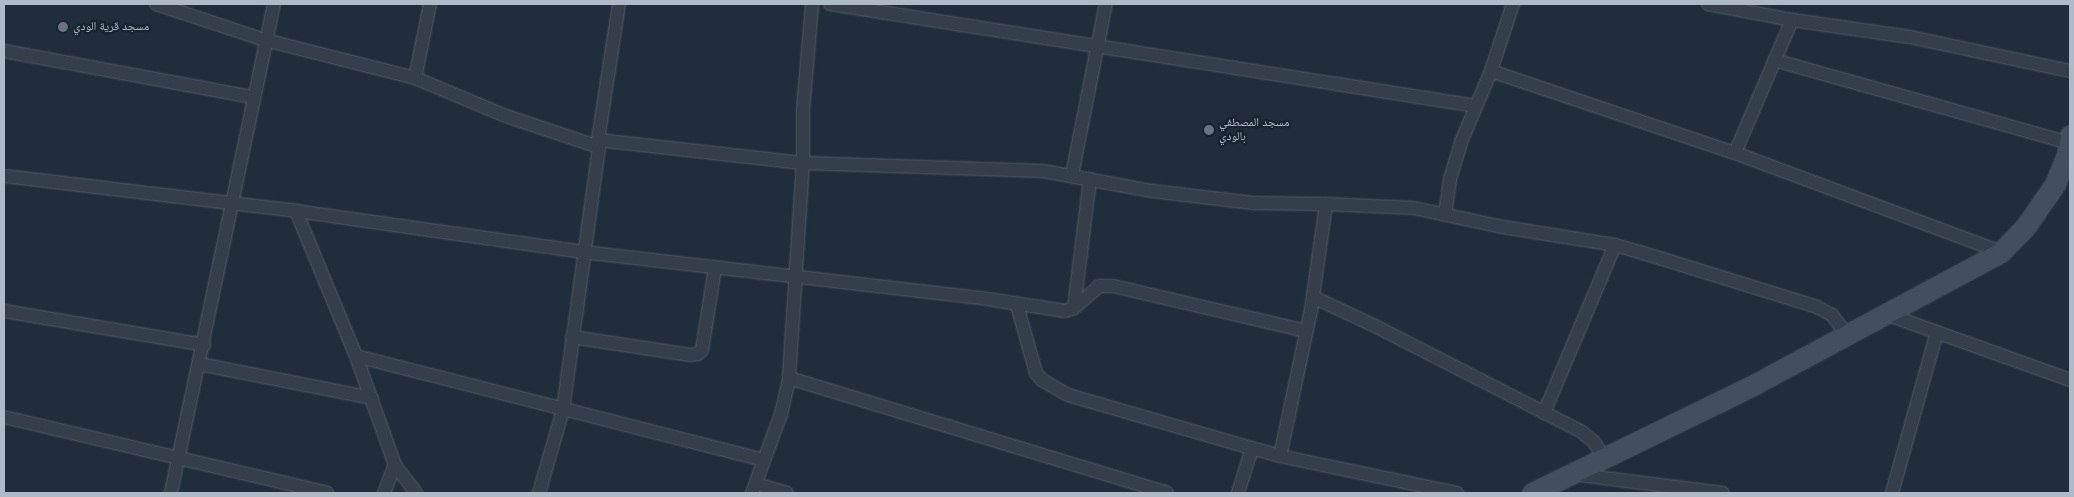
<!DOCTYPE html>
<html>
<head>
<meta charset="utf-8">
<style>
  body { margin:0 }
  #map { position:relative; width:2074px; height:497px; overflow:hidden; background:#202d3a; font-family:"Varela Round","Noto Naskh Arabic",sans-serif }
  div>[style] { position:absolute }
  .roads { filter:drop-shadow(0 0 1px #515d68) drop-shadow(0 0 1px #515d68) }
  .street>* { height:12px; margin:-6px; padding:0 6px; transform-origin:6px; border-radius:6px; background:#343f4a }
  .secondary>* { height:19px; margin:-9.5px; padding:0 9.5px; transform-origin:9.5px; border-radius:9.5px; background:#424f5d }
  .dots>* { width:14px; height:14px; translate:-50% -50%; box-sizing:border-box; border:2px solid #19242f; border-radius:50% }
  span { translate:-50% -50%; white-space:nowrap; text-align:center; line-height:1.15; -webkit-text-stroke:4.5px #19242f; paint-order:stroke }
  .poi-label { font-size:12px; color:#aebac6 }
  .left { translate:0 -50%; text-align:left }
  .frame { position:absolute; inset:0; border:5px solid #aebac6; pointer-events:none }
</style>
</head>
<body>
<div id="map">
  <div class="roads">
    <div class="street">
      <i style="left:156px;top:4px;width:115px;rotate:18.3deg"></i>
      <i style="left:265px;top:40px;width:155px;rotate:14.2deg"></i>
      <i style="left:415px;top:78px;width:99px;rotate:22.7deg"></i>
      <i style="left:506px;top:116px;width:98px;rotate:18.4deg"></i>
      <i style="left:830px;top:4px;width:654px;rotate:8.97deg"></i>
      <i style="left:1513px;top:4px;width:71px;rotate:108.2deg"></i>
      <i style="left:1491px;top:71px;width:257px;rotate:18.6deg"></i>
      <i style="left:1735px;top:153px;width:284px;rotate:20.4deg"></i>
      <i style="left:1708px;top:4px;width:86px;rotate:10.8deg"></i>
      <i style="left:1792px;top:20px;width:119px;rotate:8.2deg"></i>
      <i style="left:1910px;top:37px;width:164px;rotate:12deg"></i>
      <i style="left:4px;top:51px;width:253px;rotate:10.5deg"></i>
      <i style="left:1774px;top:60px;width:306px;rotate:15.7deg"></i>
      <i style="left:415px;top:78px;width:76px;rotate:-78.5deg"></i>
      <i style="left:598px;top:140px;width:206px;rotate:6.4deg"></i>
      <i style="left:803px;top:163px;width:240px;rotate:1.9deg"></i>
      <i style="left:1043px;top:171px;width:111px;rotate:10.4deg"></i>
      <i style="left:1152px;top:191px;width:102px;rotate:6.8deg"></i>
      <i style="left:1253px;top:203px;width:73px;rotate:0.8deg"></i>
      <i style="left:1326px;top:204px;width:88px;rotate:2.6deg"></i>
      <i style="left:1414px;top:208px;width:91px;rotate:12.1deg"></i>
      <i style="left:1503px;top:227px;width:113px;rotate:9.1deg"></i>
      <i style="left:1615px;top:245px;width:29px;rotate:16deg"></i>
      <i style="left:1643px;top:253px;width:182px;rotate:17.2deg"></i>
      <i style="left:1817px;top:307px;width:17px;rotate:28deg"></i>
      <i style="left:1832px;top:315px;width:25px;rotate:53deg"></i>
      <i style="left:1735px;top:153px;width:145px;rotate:-66.8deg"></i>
      <i style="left:1072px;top:175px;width:174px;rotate:-78.8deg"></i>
      <i style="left:4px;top:176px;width:294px;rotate:6.8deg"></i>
      <i style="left:296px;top:211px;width:157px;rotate:67.5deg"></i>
      <i style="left:356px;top:356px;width:116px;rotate:70.3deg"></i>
      <i style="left:395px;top:465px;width:35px;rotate:53deg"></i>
      <i style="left:296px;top:211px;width:290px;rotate:8.1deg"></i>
      <i style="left:583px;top:252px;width:401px;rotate:6.6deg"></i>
      <i style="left:981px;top:298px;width:85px;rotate:8.8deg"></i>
      <i style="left:1065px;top:311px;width:9px;rotate:-18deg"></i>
      <i style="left:1074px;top:308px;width:33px;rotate:-41deg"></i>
      <i style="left:1099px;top:286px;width:14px"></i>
      <i style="left:1113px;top:286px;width:198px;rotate:13.1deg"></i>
      <i style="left:1445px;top:215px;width:36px;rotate:-82deg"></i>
      <i style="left:1450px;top:179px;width:39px;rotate:-73deg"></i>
      <i style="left:1461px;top:142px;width:77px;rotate:-67.1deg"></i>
      <i style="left:1313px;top:297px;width:71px;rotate:25.1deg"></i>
      <i style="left:1377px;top:327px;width:230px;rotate:27.1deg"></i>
      <i style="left:1582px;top:432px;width:16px;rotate:40deg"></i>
      <i style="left:1594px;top:442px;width:19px;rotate:58deg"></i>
      <i style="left:1017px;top:305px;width:71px;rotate:74.4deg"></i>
      <i style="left:1036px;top:373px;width:9px;rotate:49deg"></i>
      <i style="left:1042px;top:380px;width:30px;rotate:30deg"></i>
      <i style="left:1068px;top:395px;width:221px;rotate:16.1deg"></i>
      <i style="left:1280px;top:456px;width:181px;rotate:11.8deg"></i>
      <i style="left:1074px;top:308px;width:130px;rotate:-82.9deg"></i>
      <i style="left:4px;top:311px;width:203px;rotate:9.6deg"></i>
      <i style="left:1886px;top:314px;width:195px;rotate:19.7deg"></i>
      <i style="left:572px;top:337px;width:120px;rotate:8.6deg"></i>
      <i style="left:691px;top:355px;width:7px;rotate:-8deg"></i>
      <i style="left:698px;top:354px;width:6px;rotate:-45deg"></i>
      <i style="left:702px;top:350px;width:83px;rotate:-81deg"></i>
      <i style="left:356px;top:356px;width:421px;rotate:14.3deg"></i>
      <i style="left:199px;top:364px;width:176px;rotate:11.1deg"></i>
      <i style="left:789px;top:378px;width:395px;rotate:16.9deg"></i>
      <i style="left:1544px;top:413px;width:182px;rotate:-67.1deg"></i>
      <i style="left:4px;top:417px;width:332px;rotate:13.2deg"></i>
      <i style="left:1280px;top:456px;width:149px;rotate:-78deg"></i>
      <i style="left:1311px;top:310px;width:107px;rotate:-81.9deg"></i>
      <i style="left:1572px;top:474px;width:152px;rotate:7.2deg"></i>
      <i style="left:756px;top:484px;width:32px;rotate:16deg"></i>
      <i style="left:171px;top:493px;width:500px;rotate:-78.1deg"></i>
      <i style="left:384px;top:493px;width:30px;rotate:-69deg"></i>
      <i style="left:539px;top:493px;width:86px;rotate:-73.9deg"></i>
      <i style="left:563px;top:410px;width:265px;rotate:-82.2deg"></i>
      <i style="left:599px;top:147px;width:7px;rotate:-98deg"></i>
      <i style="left:598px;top:140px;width:138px;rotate:-81.2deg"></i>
      <i style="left:752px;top:493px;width:84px;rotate:-69.8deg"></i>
      <i style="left:781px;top:414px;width:37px;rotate:-77deg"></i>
      <i style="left:789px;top:378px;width:215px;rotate:-86.3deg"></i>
      <i style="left:803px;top:163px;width:53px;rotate:-90deg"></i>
      <i style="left:803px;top:110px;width:106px;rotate:-85.1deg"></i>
      <i style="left:1238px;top:493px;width:47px;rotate:-72.7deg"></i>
      <i style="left:1892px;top:493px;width:167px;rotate:-74.4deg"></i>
    </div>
    <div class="secondary">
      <i style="left:1532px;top:493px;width:248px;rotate:-26deg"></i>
      <i style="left:1755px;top:384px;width:279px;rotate:-28.2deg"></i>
      <i style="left:2001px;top:252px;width:36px;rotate:-46deg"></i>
      <i style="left:2026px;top:226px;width:51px;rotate:-55.4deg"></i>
      <i style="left:2055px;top:184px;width:31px;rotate:-68deg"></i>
      <i style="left:2067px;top:155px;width:20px;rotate:-81deg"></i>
    </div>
  </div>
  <div class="dots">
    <i style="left:63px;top:27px;background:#6b7280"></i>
    <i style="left:1209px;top:130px;background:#6b7280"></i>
  </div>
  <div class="poi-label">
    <span class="left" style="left:73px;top:27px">مسجد قرية الودي</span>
    <span class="left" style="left:1219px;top:130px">مسجد المصطفي<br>بالودي</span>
  </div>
  <div class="frame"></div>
</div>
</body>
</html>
